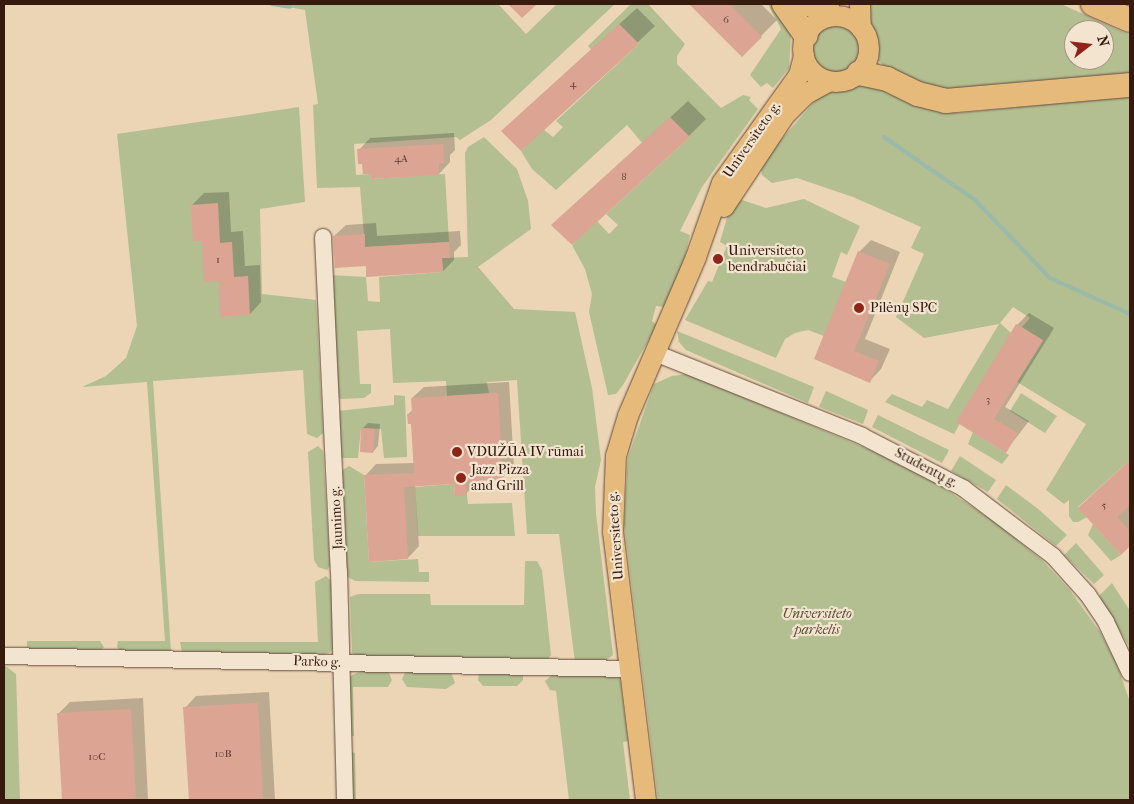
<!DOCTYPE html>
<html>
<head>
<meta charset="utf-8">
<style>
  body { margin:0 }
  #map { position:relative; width:1134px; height:804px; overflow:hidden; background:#ebd5b5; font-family:"IM FELL French Canon",serif }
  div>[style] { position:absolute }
  .green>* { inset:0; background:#b3be91 }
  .round { border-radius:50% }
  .shadow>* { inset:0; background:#0003 }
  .stream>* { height:4px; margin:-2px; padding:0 2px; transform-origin:2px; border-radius:2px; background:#99b9a9 }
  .building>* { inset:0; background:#dca493 }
  .roads { filter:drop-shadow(0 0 1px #644938) drop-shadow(0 0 1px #644938) }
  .minor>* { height:16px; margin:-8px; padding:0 8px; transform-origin:8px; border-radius:8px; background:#f2e4cf }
  .major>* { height:20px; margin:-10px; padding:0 10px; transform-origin:10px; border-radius:10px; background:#e6ba7a }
  .major>.ring { margin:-10px; padding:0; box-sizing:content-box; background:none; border:20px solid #e6ba7a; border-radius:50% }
  .highway>* { height:24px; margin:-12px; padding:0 12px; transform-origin:12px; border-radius:12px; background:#e6ba7a }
  .dots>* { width:14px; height:14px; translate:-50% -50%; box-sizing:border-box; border:2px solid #f2e4cf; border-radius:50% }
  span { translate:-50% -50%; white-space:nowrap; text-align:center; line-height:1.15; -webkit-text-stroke:4.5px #f2e4cf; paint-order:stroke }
  .number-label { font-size:11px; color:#603c2f }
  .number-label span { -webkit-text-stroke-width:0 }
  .street-label { font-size:14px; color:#371a0e }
  .poi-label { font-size:14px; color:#371a0e }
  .left { translate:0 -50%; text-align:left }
  .park-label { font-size:14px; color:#5c4b35; font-style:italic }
  .frame { position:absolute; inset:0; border:5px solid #371a0e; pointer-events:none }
  .north { position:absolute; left:1064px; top:20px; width:50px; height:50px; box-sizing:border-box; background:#f2e4cf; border:1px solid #a79382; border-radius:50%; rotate:74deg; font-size:14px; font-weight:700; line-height:20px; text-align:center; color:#371a0e }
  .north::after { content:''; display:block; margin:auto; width:18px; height:22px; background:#8f2418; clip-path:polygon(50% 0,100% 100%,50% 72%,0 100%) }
</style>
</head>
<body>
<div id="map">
  <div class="green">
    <i style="clip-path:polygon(272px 4px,498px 4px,526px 34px,557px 4px,615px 4px,491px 120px,460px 140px,456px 137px,354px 144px,356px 175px,370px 174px,371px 179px,445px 174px,449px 242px,365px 247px,360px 187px,317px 188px,313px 105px,318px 104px,305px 10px)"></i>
    <i style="clip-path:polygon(631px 4px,648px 4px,685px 44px,677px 56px,677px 64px,721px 108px,743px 95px,751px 97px,749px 100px,758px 109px,702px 187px,680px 231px,690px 235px,682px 268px,665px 307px,656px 306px,652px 321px,657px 325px,623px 385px,616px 394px,608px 395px,589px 312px,592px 294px,585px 269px,572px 245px,596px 220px,609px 234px,618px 225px,606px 214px,690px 137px,643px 144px,627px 125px,556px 190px,532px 169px,521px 151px,543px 129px,553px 137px,563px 127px,556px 121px,639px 44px,619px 24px,592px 51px,588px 46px)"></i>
    <i style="clip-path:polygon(768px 4px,779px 4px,791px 35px,789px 68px,773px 88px,767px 83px,761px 87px,750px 75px,781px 29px)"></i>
    <i style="clip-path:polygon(evenodd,867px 4px,1061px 4px,1130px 35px,1130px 77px,946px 93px,888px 69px,878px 61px,867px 4px,1074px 30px,1104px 30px,1104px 60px,1074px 60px,1074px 30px)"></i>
    <i class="round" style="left:812px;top:26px;width:48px;height:48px"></i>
    <i style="clip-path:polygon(870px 82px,929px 107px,959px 113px,1130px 96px,1130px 460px,1078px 507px,1087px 517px,1078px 522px,1073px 522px,1069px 516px,1069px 500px,1064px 504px,1046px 490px,1086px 424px,1017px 382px,1043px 341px,1022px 327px,1030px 318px,1013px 307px,1000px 323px,1011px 333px,954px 434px,885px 402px,892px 394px,922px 407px,927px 400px,948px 409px,999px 324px,924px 338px,896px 317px,924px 254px,911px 248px,921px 227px,853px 197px,797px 178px,772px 183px,762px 175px,760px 164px,814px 102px,826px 92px)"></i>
    <i style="clip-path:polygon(299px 107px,305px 202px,260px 209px,262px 294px,316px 300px,323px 433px,317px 438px,307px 434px,303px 370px,153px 381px,171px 652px,121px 652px,117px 647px,118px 641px,165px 641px,147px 382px,82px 387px,106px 376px,126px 358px,137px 326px,117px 134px)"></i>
    <i style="clip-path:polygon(484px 137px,517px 169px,528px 201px,531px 229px,478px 267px,514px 309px,575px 312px,592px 388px,601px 460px,595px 487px,596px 514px,613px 655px,604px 662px,575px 663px,559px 534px,527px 534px,517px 380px,487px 382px,489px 393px,447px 396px,446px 381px,393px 383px,390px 329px,357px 331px,360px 384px,371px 384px,371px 393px,364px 398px,341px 399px,335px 393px,330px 275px,366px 277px,368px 301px,380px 302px,379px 277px,443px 272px,442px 258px,468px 257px,465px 153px,468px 147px)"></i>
    <i style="clip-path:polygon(804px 199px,860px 226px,847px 255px,841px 252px,832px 277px,846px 282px,824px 336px,808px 330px,795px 333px,785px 339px,776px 358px,685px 320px,708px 281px,712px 282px,727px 246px,720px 242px,730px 207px,742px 200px,766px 208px)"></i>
    <i style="clip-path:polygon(677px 331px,814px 387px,808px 403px,686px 350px,679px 342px)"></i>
    <i style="clip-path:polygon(687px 374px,875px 452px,930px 479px,994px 521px,1042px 560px,1069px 589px,1100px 632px,1116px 662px,1130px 702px,1130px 800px,658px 800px,624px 523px,628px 457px,654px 384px,672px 376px)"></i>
    <i style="clip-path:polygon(826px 391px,868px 410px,863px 424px,819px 407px)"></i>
    <i style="clip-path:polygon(1021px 393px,1057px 416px,1045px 433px,1010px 411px)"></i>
    <i style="clip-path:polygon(394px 395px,405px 396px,407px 457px,384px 458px,381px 429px,361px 428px,358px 458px,342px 458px,338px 453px,338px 411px,394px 405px)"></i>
    <i style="clip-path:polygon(878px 415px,949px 450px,942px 463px,872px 427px)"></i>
    <i style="clip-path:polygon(973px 432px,1009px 455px,1002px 464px,968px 444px)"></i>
    <i style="clip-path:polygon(318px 446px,323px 451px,330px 566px,327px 570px,318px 567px,314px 560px,308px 452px)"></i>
    <i style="clip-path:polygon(960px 456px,996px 480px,988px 492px,951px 471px)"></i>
    <i style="clip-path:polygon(349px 466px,364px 475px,369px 562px,418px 559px,419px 572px,429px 572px,429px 582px,355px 581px,346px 576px,341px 471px)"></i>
    <i style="clip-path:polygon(454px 484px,455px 495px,467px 495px,468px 504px,512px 503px,515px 536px,418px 536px,415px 487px)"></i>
    <i style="clip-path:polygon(1006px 485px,1037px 508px,1067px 535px,1056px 546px,997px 499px)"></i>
    <i style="clip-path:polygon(1093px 524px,1121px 555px,1111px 561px,1088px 535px)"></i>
    <i style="clip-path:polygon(1076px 543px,1104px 575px,1094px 584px,1064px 555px)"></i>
    <i style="clip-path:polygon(525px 561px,537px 561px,542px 570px,551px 655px,547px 660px,357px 657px,352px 653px,350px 597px,358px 594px,430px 594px,431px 605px,524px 605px)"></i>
    <i style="clip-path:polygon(326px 576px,332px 582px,333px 649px,330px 652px,324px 655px,182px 652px,180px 642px,318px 642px,315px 582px)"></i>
    <i style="clip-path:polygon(1112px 583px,1130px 611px,1130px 648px,1099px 596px)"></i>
    <i style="clip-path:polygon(27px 641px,100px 641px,104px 647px,101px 650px,27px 651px)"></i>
    <i style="clip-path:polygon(4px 665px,16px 674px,20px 800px,4px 800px)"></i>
    <i style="clip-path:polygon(363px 670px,388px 671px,392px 680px,388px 687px,353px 687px,354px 736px,350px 736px,348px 681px,352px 675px)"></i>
    <i style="clip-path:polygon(406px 671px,451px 672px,455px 683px,446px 689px,407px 687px,402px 679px)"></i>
    <i style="clip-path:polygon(479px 673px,523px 674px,523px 680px,517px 686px,483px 686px,478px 680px)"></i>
    <i style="clip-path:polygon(553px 674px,618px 676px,620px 679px,628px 741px,623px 742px,630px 800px,569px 800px,556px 691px,550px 690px,545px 681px)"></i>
    <i style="clip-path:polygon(351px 752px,355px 753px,356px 800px,352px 800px)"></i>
  </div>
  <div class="shadow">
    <i style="clip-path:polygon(691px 4px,761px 4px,777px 20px,742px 55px)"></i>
    <i style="clip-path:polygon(637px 8px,655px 26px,556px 119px,502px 131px)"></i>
    <i style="clip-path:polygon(688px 101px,706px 119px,689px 136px,553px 225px)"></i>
    <i style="clip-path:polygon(454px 133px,455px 150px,450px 155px,450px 162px,439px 174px,371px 172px,359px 150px,370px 138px)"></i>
    <i style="clip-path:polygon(229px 192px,231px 232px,243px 231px,245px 266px,260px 265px,261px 302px,250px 314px,220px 280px,192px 205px,204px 193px)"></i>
    <i style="clip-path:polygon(376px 223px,377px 236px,460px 231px,461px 245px,454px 252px,454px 260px,443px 271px,367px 265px,334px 236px,346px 225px)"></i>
    <i style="clip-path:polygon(871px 240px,900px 252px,865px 339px,890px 349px,881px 369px,870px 381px,816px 359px,859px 252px)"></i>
    <i style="clip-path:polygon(1029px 313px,1054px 328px,1005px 407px,1029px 421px,1006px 451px,958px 421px,1017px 325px)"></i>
    <i style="clip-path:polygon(509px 382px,514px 467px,502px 478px,478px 480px,466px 494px,455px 483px,415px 485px,419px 546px,408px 558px,365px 476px,376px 464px,415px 463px,412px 422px,408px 414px,413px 410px,412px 398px,424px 387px)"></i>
    <i style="clip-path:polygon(368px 423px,380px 424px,378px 446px,373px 452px,362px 429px)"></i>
    <i style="clip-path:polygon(1130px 461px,1130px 544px,1121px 553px,1091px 496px)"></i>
    <i style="clip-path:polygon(269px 692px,275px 800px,190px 800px,185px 708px,196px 696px)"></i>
    <i style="clip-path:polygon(143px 698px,148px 800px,63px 800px,59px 713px,70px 702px)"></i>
  </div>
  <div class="stream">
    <i style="left:272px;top:4px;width:18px;rotate:9deg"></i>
    <i style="left:884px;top:137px;width:111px;rotate:34.7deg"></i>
    <i style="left:975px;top:200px;width:108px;rotate:46.1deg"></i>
    <i style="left:1050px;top:278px;width:88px;rotate:24.2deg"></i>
  </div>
  <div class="building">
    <i style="clip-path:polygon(508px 4px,537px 4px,522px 18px)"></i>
    <i style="clip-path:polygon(689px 4px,730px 4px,762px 37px,742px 57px)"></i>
    <i style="clip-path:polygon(619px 24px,639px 44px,521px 151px,501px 131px)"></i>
    <i style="clip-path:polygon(670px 117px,690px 137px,572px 245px,551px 225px)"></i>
    <i style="clip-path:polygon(443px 144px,444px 163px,439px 163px,439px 175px,371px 179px,370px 174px,363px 174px,362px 164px,358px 164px,357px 149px)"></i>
    <i style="clip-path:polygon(218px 203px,220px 243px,232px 242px,234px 277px,248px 276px,250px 315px,220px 317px,219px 281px,204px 282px,202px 241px,193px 241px,191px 205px)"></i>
    <i style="clip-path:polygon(365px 234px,365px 247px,449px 242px,450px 258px,442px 258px,443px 272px,366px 277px,366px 266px,335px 268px,333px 236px)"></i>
    <i style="clip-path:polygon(858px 251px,890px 264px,854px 351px,879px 361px,870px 383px,814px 359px)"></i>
    <i style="clip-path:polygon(1016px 324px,1043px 340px,994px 419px,1018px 433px,1006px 453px,956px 422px)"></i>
    <i style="clip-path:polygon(498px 393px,503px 479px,466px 482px,467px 495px,455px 496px,454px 484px,404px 487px,408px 559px,369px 562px,364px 475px,414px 473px,411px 424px,408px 424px,407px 414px,412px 414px,411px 398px)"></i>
    <i style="clip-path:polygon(361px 428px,375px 429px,373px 453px,360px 452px)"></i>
    <i style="clip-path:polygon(1130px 460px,1130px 505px,1117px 517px,1130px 531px,1130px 546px,1121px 555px,1078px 508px)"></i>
    <i style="clip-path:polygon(258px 703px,263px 800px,189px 800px,183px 707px)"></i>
    <i style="clip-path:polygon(131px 709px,136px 800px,62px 800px,57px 713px)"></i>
  </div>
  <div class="roads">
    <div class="minor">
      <i style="left:323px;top:237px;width:334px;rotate:87.3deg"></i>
      <i style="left:339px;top:571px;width:229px;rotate:88.5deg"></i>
      <i style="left:655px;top:353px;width:223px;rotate:21.8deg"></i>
      <i style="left:862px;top:436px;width:114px;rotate:27.2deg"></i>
      <i style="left:963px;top:488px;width:113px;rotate:37.1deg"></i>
      <i style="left:1053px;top:556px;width:52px;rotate:48.1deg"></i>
      <i style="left:1088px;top:595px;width:32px;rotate:56deg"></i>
      <i style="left:1106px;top:622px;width:56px;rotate:64.8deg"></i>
      <i style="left:4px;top:656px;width:626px;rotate:1.19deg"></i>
    </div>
    <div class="major">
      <i style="left:860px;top:4px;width:24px;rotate:88deg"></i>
      <i class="ring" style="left:803px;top:16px;width:46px;height:46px"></i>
      <i style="left:724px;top:207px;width:110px;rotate:-56.5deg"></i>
      <i style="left:785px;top:115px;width:30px;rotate:-45deg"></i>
      <i style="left:806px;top:94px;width:25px;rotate:-29deg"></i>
      <i style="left:646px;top:800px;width:269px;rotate:-97deg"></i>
      <i style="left:613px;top:533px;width:77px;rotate:-87.8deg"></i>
      <i style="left:616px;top:456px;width:42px;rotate:-73.3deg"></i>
      <i style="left:628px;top:416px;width:173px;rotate:-66.8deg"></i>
      <i style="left:696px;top:257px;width:78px;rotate:-70.6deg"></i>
      <i style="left:722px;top:183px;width:133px;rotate:-54.5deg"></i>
      <i style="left:799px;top:75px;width:20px;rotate:-75deg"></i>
    </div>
    <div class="highway">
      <i style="left:784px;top:4px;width:38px;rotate:55deg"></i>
      <i style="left:805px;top:4px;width:22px"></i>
      <i style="left:1093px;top:4px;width:40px;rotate:23.4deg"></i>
      <i style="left:859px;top:73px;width:29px;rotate:12deg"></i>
      <i style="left:887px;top:79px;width:34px;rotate:26deg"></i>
      <i style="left:918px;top:94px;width:29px;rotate:14deg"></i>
      <i style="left:946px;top:101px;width:185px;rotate:-5deg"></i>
    </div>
  </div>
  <div class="dots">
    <i style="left:718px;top:259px;background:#8f2418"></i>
    <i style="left:859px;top:308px;background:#8f2418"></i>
    <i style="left:457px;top:452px;background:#8f2418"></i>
    <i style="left:461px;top:478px;background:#8f2418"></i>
  </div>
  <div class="number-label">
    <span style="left:726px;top:20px">6</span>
    <span style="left:573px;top:84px">4</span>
    <span style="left:401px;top:159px">4A</span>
    <span style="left:624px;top:177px">8</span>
    <span style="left:218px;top:260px">1</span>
    <span style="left:988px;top:400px">3</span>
    <span style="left:1104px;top:506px">5</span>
    <span style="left:223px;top:754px">10B</span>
    <span style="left:97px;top:757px">10C</span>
  </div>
  <div class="street-label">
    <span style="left:752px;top:140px;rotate:-55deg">Universiteto g.</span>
    <span style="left:926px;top:468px;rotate:28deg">Studentų g.</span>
    <span style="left:337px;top:518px;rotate:-93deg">Jaunimo g.</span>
    <span style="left:616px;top:536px;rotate:-94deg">Universiteto g.</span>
    <span style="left:317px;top:662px;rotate:2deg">Parko g.</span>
  </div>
  <div class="poi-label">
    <span class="left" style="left:728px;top:259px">Universiteto<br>bendrabučiai</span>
    <span class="left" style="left:870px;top:308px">Pilėnų SPC</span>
    <span class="left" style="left:467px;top:452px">VDUŽŪA IV rūmai</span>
    <span class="left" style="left:471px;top:478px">Jazz Pizza<br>and Grill</span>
  </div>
  <div class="park-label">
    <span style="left:817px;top:622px">Universiteto<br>parkelis</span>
  </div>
  <div class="frame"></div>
  <div class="north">N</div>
</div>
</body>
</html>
